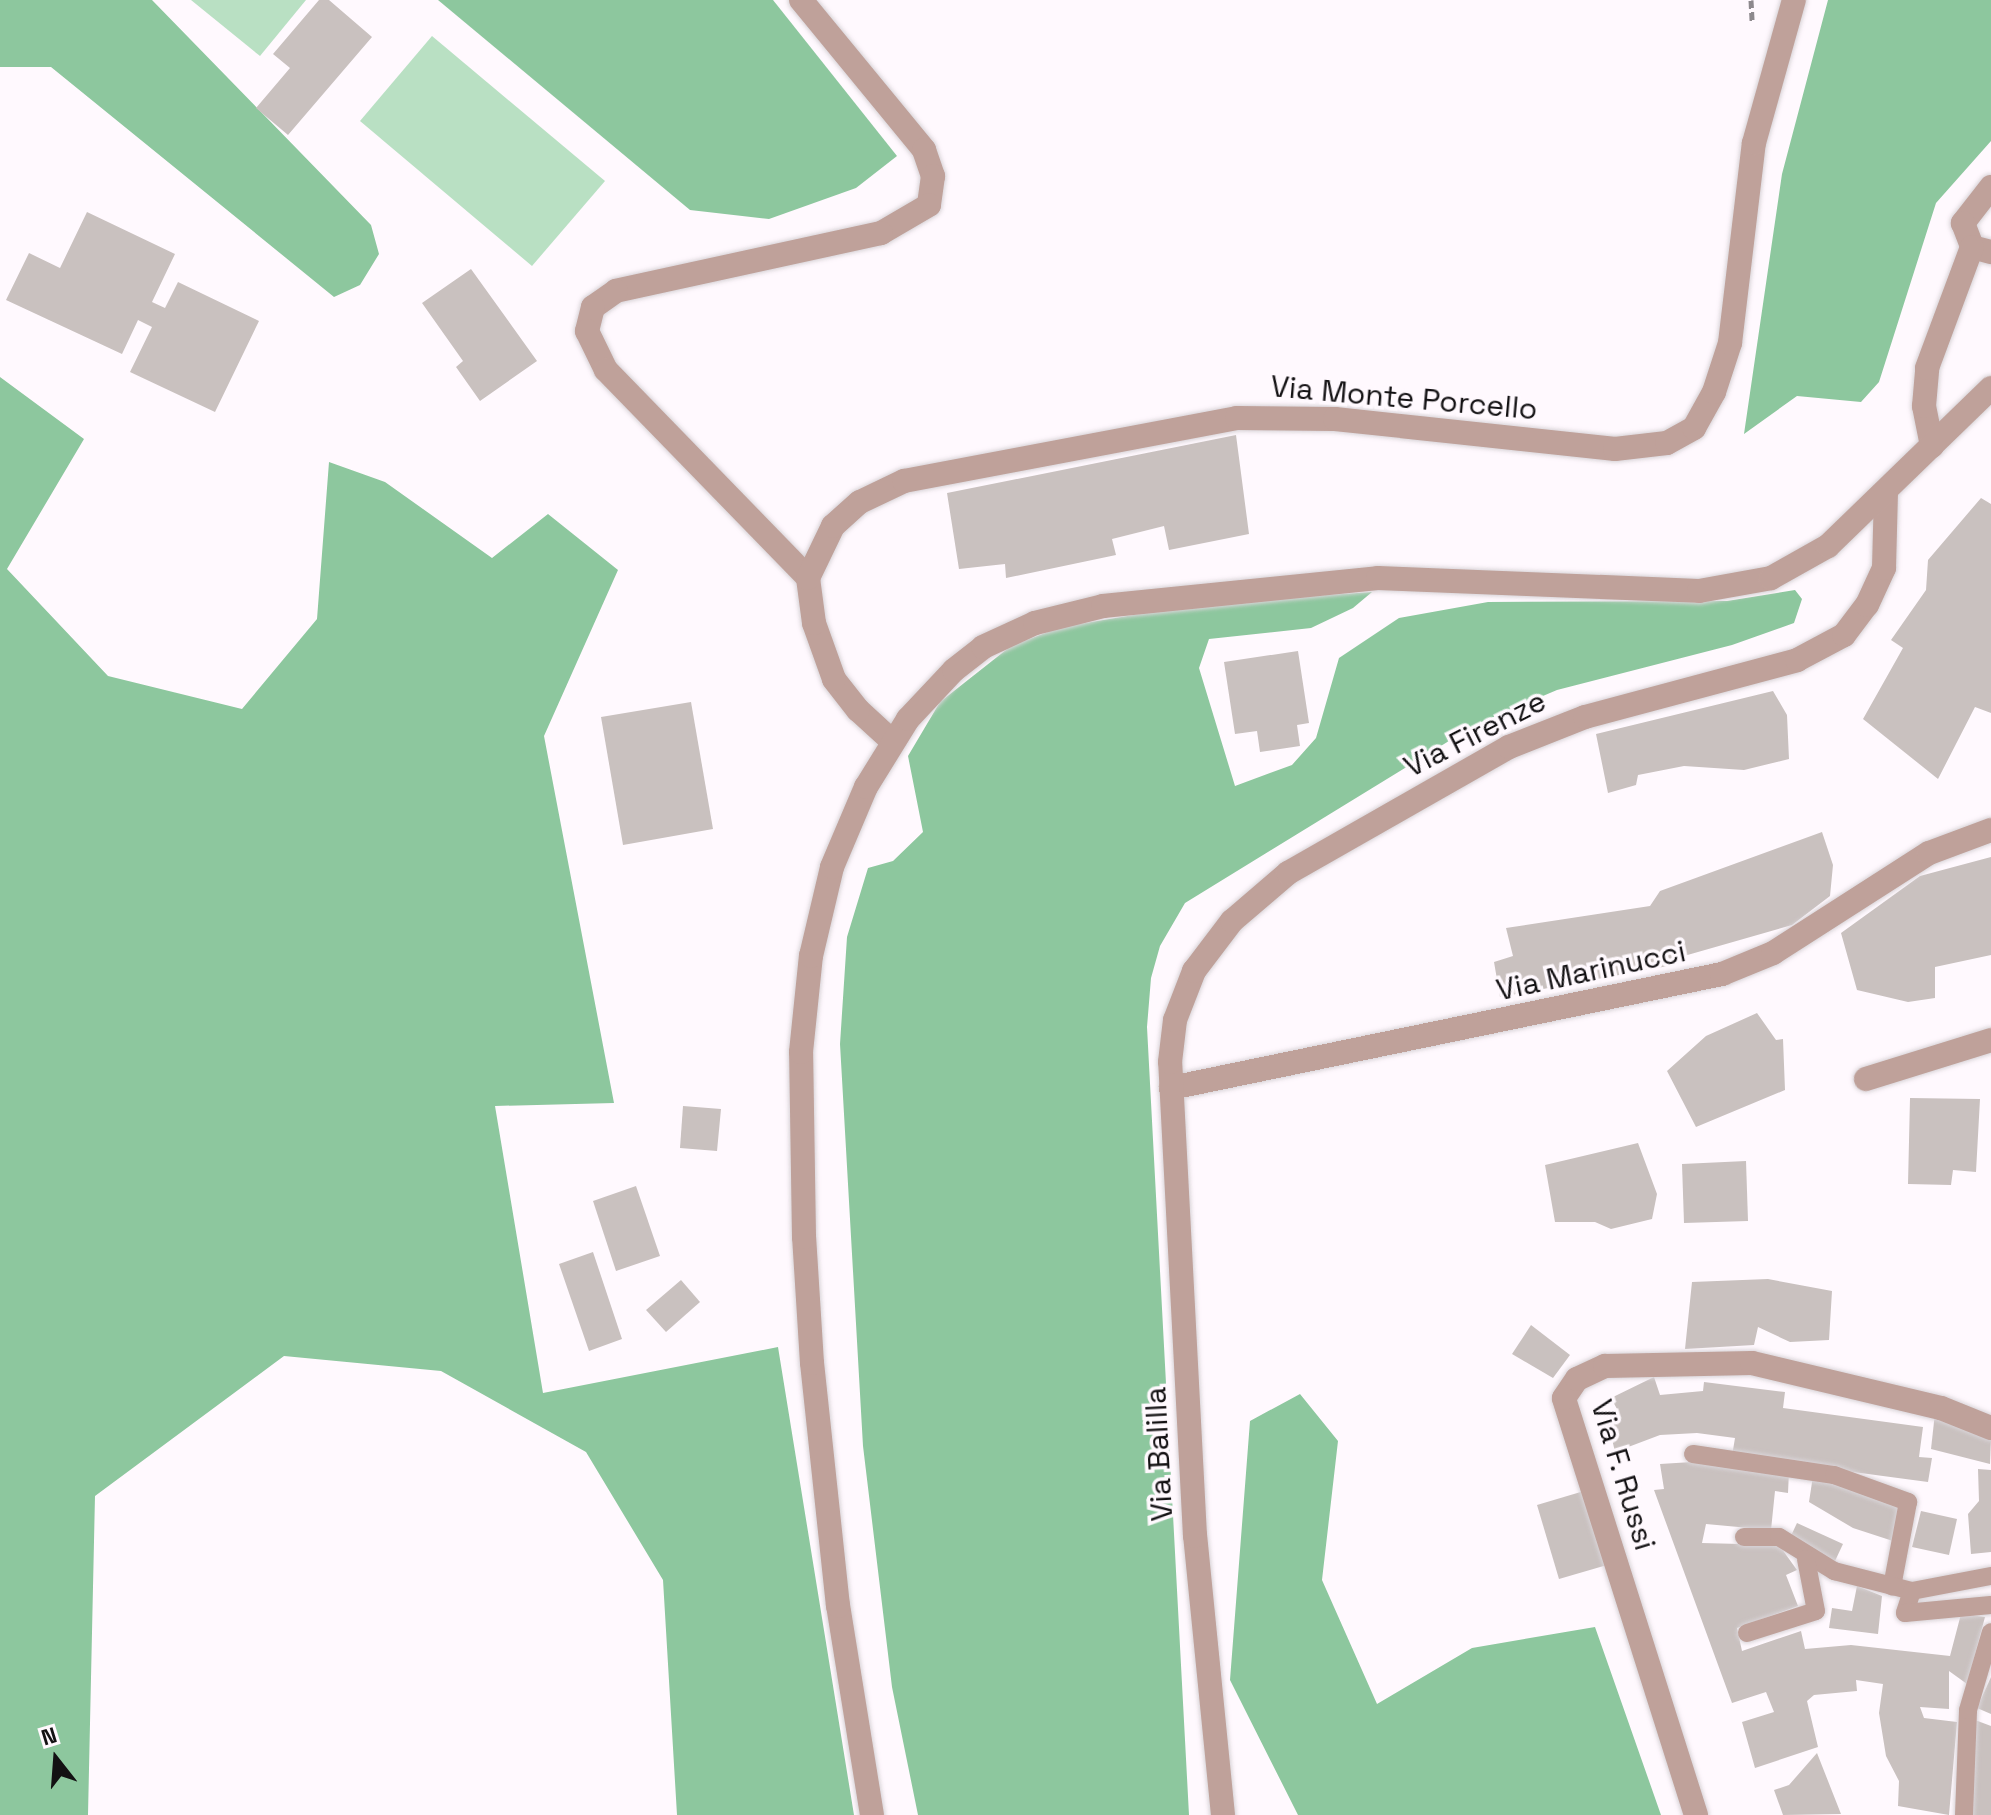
<!DOCTYPE html>
<html>
<head>
<meta charset="utf-8">
<style>
  body { margin:0 }
  #map { position:relative; width:1991px; height:1815px; overflow:hidden; background:#fff9fe; font-family:"Space Grotesk",sans-serif }
  div>[style] { position:absolute }
  .green>* { inset:0; background:#b9e0c3 }
  .forest>* { inset:0; background:#8dc79e }
  .building>* { inset:0; background:#c9c1bf }
  .path>* { height:5px; margin-top:-2.5px; transform-origin:0; background:repeating-linear-gradient(90deg,#8d898d 0 8px,transparent 0 12px) }
  .roads { filter:drop-shadow(0 0 2px #d9d4d8) drop-shadow(0 0 2px #d9d4d8) }
  .service>* { height:18px; margin:-9px; padding:0 9px; transform-origin:9px; border-radius:9px; background:#bfa19a }
  .minor>* { height:24px; margin:-12px; padding:0 12px; transform-origin:12px; border-radius:12px; background:#bfa19a }
  .tertiary>* { height:24px; margin:-12px; padding:0 12px; transform-origin:12px; border-radius:12px; background:#bfa19a }
  span { translate:-50% -50%; white-space:nowrap; text-align:center; line-height:1.15; -webkit-text-stroke:7px #fff9fe; paint-order:stroke }
  .street-label { font-size:30px; color:#131113 }
  .north { position:absolute; left:16px; top:1719px; width:80px; height:80px; -webkit-text-stroke:6px #fff9fe; paint-order:stroke; rotate:343deg; font-size:22px; font-weight:700; line-height:32px; text-align:center; color:#131113 }
  .north::after { content:''; display:block; margin:auto; width:28px; height:36px; background:#131113; clip-path:polygon(50% 0,100% 100%,50% 72%,0 100%) }
</style>
</head>
<body>
<div id="map">
  <div class="green">
    <i style="clip-path:polygon(191px 0,306px 0,260px 56px)"></i>
    <i style="clip-path:polygon(432px 36px,605px 181px,532px 266px,360px 121px)"></i>
  </div>
  <div class="forest">
    <i style="clip-path:polygon(0 0,152px 0,371px 225px,379px 254px,360px 285px,334px 297px,51px 67px,0 67px)"></i>
    <i style="clip-path:polygon(438px 0,773px 0,897px 156px,856px 188px,769px 219px,690px 210px)"></i>
    <i style="clip-path:polygon(1828px 0,1991px 0,1991px 141px,1936px 203px,1879px 382px,1861px 402px,1797px 396px,1744px 434px,1782px 174px)"></i>
    <i style="clip-path:polygon(0 377px,84px 439px,7px 569px,108px 676px,242px 709px,317px 619px,329px 462px,385px 482px,492px 558px,548px 514px,618px 570px,544px 736px,614px 1103px,495px 1106px,543px 1393px,778px 1347px,854px 1815px,677px 1815px,663px 1580px,586px 1452px,441px 1371px,284px 1356px,95px 1496px,88px 1815px,0 1815px)"></i>
    <i style="clip-path:polygon(1795px 590px,1802px 599px,1794px 623px,1732px 645px,1557px 690px,1475px 725px,1185px 903px,1160px 946px,1151px 978px,1147px 1027px,1189px 1815px,918px 1815px,892px 1687px,863px 1446px,840px 1044px,847px 937px,868px 868px,893px 861px,923px 832px,908px 756px,940px 702px,1011px 646px,1061px 627px,1206px 603px,1372px 592px,1353px 608px,1311px 628px,1209px 639px,1199px 668px,1235px 786px,1292px 765px,1316px 738px,1339px 658px,1399px 618px,1488px 602px,1727px 601px)"></i>
    <i style="clip-path:polygon(1300px 1394px,1338px 1441px,1322px 1580px,1377px 1704px,1472px 1648px,1595px 1627px,1661px 1815px,1298px 1815px,1230px 1680px,1250px 1421px)"></i>
  </div>
  <div class="building">
    <i style="clip-path:polygon(319px 0,329px 0,372px 37px,288px 135px,256px 108px,290px 68px,273px 54px)"></i>
    <i style="clip-path:polygon(87px 212px,175px 254px,152px 302px,165px 308px,178px 282px,259px 321px,215px 412px,130px 372px,152px 327px,138px 320px,122px 354px,6px 300px,29px 253px,60px 268px)"></i>
    <i style="clip-path:polygon(471px 269px,537px 361px,480px 401px,456px 367px,463px 361px,422px 303px)"></i>
    <i style="clip-path:polygon(1236px 435px,1249px 534px,1169px 550px,1164px 526px,1112px 539px,1116px 555px,1006px 578px,1005px 564px,959px 569px,947px 493px)"></i>
    <i style="clip-path:polygon(1981px 498px,1991px 504px,1991px 713px,1975px 707px,1938px 779px,1863px 719px,1903px 648px,1891px 640px,1926px 590px,1928px 560px)"></i>
    <i style="clip-path:polygon(1298px 651px,1309px 723px,1297px 725px,1300px 746px,1260px 752px,1257px 731px,1235px 734px,1224px 662px)"></i>
    <i style="clip-path:polygon(1773px 691px,1787px 715px,1789px 759px,1744px 770px,1684px 766px,1638px 775px,1636px 785px,1608px 793px,1596px 734px)"></i>
    <i style="clip-path:polygon(691px 702px,713px 829px,623px 845px,601px 717px)"></i>
    <i style="clip-path:polygon(1822px 832px,1833px 865px,1830px 896px,1792px 925px,1677px 958px,1668px 966px,1500px 997px,1494px 962px,1513px 956px,1506px 928px,1650px 906px,1660px 891px)"></i>
    <i style="clip-path:polygon(1991px 857px,1991px 955px,1935px 967px,1935px 998px,1908px 1002px,1857px 990px,1841px 933px,1920px 876px)"></i>
    <i style="clip-path:polygon(1757px 1013px,1776px 1040px,1783px 1039px,1785px 1090px,1696px 1127px,1667px 1071px,1706px 1036px)"></i>
    <i style="clip-path:polygon(1910px 1098px,1980px 1099px,1976px 1172px,1953px 1170px,1951px 1185px,1908px 1184px)"></i>
    <i style="clip-path:polygon(683px 1106px,721px 1109px,717px 1151px,680px 1148px)"></i>
    <i style="clip-path:polygon(1638px 1143px,1657px 1194px,1652px 1219px,1611px 1229px,1595px 1222px,1555px 1222px,1545px 1165px)"></i>
    <i style="clip-path:polygon(1746px 1161px,1748px 1221px,1684px 1223px,1682px 1164px)"></i>
    <i style="clip-path:polygon(636px 1186px,660px 1256px,616px 1271px,593px 1201px)"></i>
    <i style="clip-path:polygon(593px 1252px,622px 1339px,589px 1351px,559px 1264px)"></i>
    <i style="clip-path:polygon(1768px 1279px,1832px 1291px,1829px 1340px,1790px 1342px,1758px 1327px,1754px 1345px,1685px 1349px,1692px 1282px)"></i>
    <i style="clip-path:polygon(681px 1280px,700px 1302px,666px 1332px,646px 1310px)"></i>
    <i style="clip-path:polygon(1531px 1325px,1570px 1355px,1553px 1378px,1512px 1354px)"></i>
    <i style="clip-path:polygon(1654px 1377px,1660px 1395px,1703px 1391px,1704px 1382px,1785px 1392px,1783px 1408px,1923px 1427px,1919px 1457px,1932px 1458px,1928px 1482px,1732px 1456px,1735px 1438px,1697px 1433px,1660px 1435px,1615px 1452px,1606px 1413px,1617px 1409px,1611px 1398px)"></i>
    <i style="clip-path:polygon(1935px 1413px,1991px 1438px,1990px 1464px,1931px 1449px)"></i>
    <i style="clip-path:polygon(1708px 1461px,1789px 1471px,1788px 1493px,1775px 1491px,1771px 1530px,1706px 1524px,1702px 1543px,1779px 1545px,1797px 1570px,1786px 1575px,1798px 1606px,1737px 1628px,1742px 1651px,1801px 1631px,1805px 1649px,1851px 1645px,1950px 1656px,1961px 1614px,1985px 1617px,1967px 1684px,1949px 1671px,1949px 1709px,1920px 1707px,1924px 1718px,1957px 1722px,1949px 1815px,1898px 1806px,1899px 1781px,1886px 1756px,1879px 1713px,1883px 1684px,1856px 1680px,1857px 1691px,1814px 1695px,1807px 1701px,1818px 1747px,1755px 1768px,1742px 1722px,1774px 1712px,1766px 1692px,1732px 1703px,1654px 1490px,1664px 1489px,1660px 1464px)"></i>
    <i style="clip-path:polygon(1978px 1469px,1991px 1470px,1991px 1552px,1971px 1554px,1968px 1514px,1979px 1501px)"></i>
    <i style="clip-path:polygon(1813px 1476px,1902px 1508px,1896px 1542px,1853px 1528px,1809px 1502px)"></i>
    <i style="clip-path:polygon(1584px 1491px,1607px 1565px,1559px 1579px,1537px 1505px)"></i>
    <i style="clip-path:polygon(1921px 1511px,1957px 1519px,1949px 1555px,1912px 1547px)"></i>
    <i style="clip-path:polygon(1797px 1523px,1843px 1544px,1835px 1561px,1789px 1540px)"></i>
    <i style="clip-path:polygon(1857px 1586px,1882px 1596px,1878px 1634px,1829px 1628px,1832px 1608px,1852px 1611px)"></i>
    <i style="clip-path:polygon(1991px 1677px,1991px 1714px,1977px 1708px)"></i>
    <i style="clip-path:polygon(1975px 1720px,1991px 1726px,1991px 1815px,1973px 1815px)"></i>
    <i style="clip-path:polygon(1817px 1753px,1841px 1814px,1783px 1815px,1774px 1790px,1789px 1785px)"></i>
  </div>
  <div class="path">
    <i style="left:1751px;top:0;width:22px;rotate:87deg"></i>
  </div>
  <div class="roads">
    <div class="service">
      <i style="left:1693px;top:1454px;width:143px;rotate:8.5deg"></i>
      <i style="left:1834px;top:1475px;width:79px;rotate:20deg"></i>
      <i style="left:1908px;top:1502px;width:86px;rotate:100.7deg"></i>
      <i style="left:1744px;top:1537px;width:35px"></i>
      <i style="left:1779px;top:1537px;width:65px;rotate:31.7deg"></i>
      <i style="left:1834px;top:1571px;width:81px;rotate:14.4deg"></i>
      <i style="left:1912px;top:1591px;width:80px;rotate:-10.8deg"></i>
      <i style="left:1912px;top:1591px;width:23px;rotate:108deg"></i>
      <i style="left:1905px;top:1613px;width:86px;rotate:-5.3deg"></i>
      <i style="left:1747px;top:1633px;width:72px;rotate:-17.7deg"></i>
      <i style="left:1816px;top:1611px;width:53px;rotate:-100.9deg"></i>
      <i style="left:1964px;top:1815px;width:105px;rotate:-87.8deg"></i>
      <i style="left:1968px;top:1710px;width:81px;rotate:-73.6deg"></i>
    </div>
    <div class="minor">
      <i style="left:801px;top:0;width:194px;rotate:50.6deg"></i>
      <i style="left:924px;top:150px;width:28px;rotate:71deg"></i>
      <i style="left:933px;top:176px;width:29px;rotate:98deg"></i>
      <i style="left:929px;top:205px;width:56px;rotate:149.7deg"></i>
      <i style="left:881px;top:233px;width:271px;rotate:167.7deg"></i>
      <i style="left:616px;top:291px;width:28px;rotate:145deg"></i>
      <i style="left:593px;top:307px;width:25px;rotate:104deg"></i>
      <i style="left:587px;top:331px;width:43px;rotate:64deg"></i>
      <i style="left:606px;top:370px;width:290px;rotate:45.8deg"></i>
      <i style="left:1991px;top:187px;width:46px;rotate:127.9deg"></i>
      <i style="left:1963px;top:223px;width:26px;rotate:69deg"></i>
      <i style="left:1972px;top:247px;width:20px;rotate:15deg"></i>
      <i style="left:1932px;top:446px;width:41px;rotate:-101.3deg"></i>
      <i style="left:1924px;top:406px;width:38px;rotate:-85deg"></i>
      <i style="left:1927px;top:368px;width:129px;rotate:-69.6deg"></i>
      <i style="left:892px;top:741px;width:46px;rotate:-137.6deg"></i>
      <i style="left:858px;top:710px;width:39px;rotate:-128deg"></i>
      <i style="left:834px;top:679px;width:59px;rotate:-109.7deg"></i>
      <i style="left:814px;top:623px;width:45px;rotate:-97.6deg"></i>
      <i style="left:808px;top:578px;width:58px;rotate:-64.3deg"></i>
      <i style="left:833px;top:526px;width:36px;rotate:-42deg"></i>
      <i style="left:860px;top:502px;width:49px;rotate:-25.5deg"></i>
      <i style="left:904px;top:481px;width:339px;rotate:-10.7deg"></i>
      <i style="left:1237px;top:418px;width:98px;rotate:0.6deg"></i>
      <i style="left:1335px;top:419px;width:282px;rotate:6.1deg"></i>
      <i style="left:1615px;top:449px;width:52px;rotate:-6.6deg"></i>
      <i style="left:1667px;top:443px;width:31px;rotate:-29deg"></i>
      <i style="left:1694px;top:428px;width:41px;rotate:-60.9deg"></i>
      <i style="left:1714px;top:392px;width:52px;rotate:-71.9deg"></i>
      <i style="left:1730px;top:343px;width:201px;rotate:-83.2deg"></i>
      <i style="left:1754px;top:143px;width:148px;rotate:-74.4deg"></i>
      <i style="left:1866px;top:1079px;width:131px;rotate:-17.3deg"></i>
      <i style="left:1171px;top:1088px;width:563px;rotate:-11.69deg"></i>
      <i style="left:1722px;top:974px;width:55px;rotate:-22.4deg"></i>
      <i style="left:1773px;top:953px;width:185px;rotate:-32.7deg"></i>
      <i style="left:1929px;top:853px;width:66px;rotate:-20.4deg"></i>
      <i style="left:1223px;top:1815px;width:280px;rotate:-95.7deg"></i>
      <i style="left:1195px;top:1536px;width:475px;rotate:-93deg"></i>
      <i style="left:1170px;top:1062px;width:42px;rotate:-83.2deg"></i>
      <i style="left:1175px;top:1020px;width:53px;rotate:-68.8deg"></i>
      <i style="left:1194px;top:971px;width:63px;rotate:-52.8deg"></i>
      <i style="left:1232px;top:921px;width:74px;rotate:-40.6deg"></i>
      <i style="left:1288px;top:873px;width:254px;rotate:-29.7deg"></i>
      <i style="left:1509px;top:747px;width:82px;rotate:-21.5deg"></i>
      <i style="left:1585px;top:717px;width:220px;rotate:-15deg"></i>
      <i style="left:1797px;top:660px;width:53px;rotate:-28deg"></i>
      <i style="left:1844px;top:635px;width:38px;rotate:-53deg"></i>
      <i style="left:1867px;top:605px;width:41px;rotate:-65.3deg"></i>
      <i style="left:1884px;top:568px;width:77px;rotate:-88.5deg"></i>
      <i style="left:1696px;top:1815px;width:437px;rotate:-107.6deg"></i>
      <i style="left:1564px;top:1398px;width:23px;rotate:-56deg"></i>
      <i style="left:1577px;top:1379px;width:31px;rotate:-25deg"></i>
      <i style="left:1605px;top:1366px;width:147px;rotate:-1.2deg"></i>
      <i style="left:1752px;top:1363px;width:194px;rotate:13.4deg"></i>
      <i style="left:1941px;top:1408px;width:54px;rotate:21.8deg"></i>
    </div>
    <div class="tertiary">
      <i style="left:872px;top:1815px;width:212px;rotate:-99.2deg"></i>
      <i style="left:838px;top:1606px;width:244px;rotate:-96.1deg"></i>
      <i style="left:812px;top:1363px;width:126px;rotate:-93.6deg"></i>
      <i style="left:804px;top:1237px;width:185px;rotate:-90.9deg"></i>
      <i style="left:801px;top:1052px;width:97px;rotate:-84.1deg"></i>
      <i style="left:811px;top:956px;width:91px;rotate:-76.7deg"></i>
      <i style="left:832px;top:867px;width:87px;rotate:-67deg"></i>
      <i style="left:866px;top:787px;width:80px;rotate:-58.3deg"></i>
      <i style="left:908px;top:719px;width:67px;rotate:-46.8deg"></i>
      <i style="left:954px;top:670px;width:37px;rotate:-38deg"></i>
      <i style="left:983px;top:647px;width:57px;rotate:-24.8deg"></i>
      <i style="left:1035px;top:623px;width:70px;rotate:-14deg"></i>
      <i style="left:1103px;top:606px;width:276px;rotate:-5.8deg"></i>
      <i style="left:1378px;top:578px;width:321px;rotate:2.3deg"></i>
      <i style="left:1699px;top:591px;width:73px;rotate:-10.2deg"></i>
      <i style="left:1771px;top:578px;width:65px;rotate:-29.3deg"></i>
      <i style="left:1828px;top:546px;width:227px;rotate:-44.1deg"></i>
    </div>
  </div>
  <div class="street-label">
    <span style="left:1404px;top:398px;rotate:5deg">Via Monte Porcello</span>
    <span style="left:1475px;top:734px;rotate:-27deg">Via Firenze</span>
    <span style="left:1591px;top:971px;rotate:-12deg">Via Marinucci</span>
    <span style="left:1159px;top:1454px;rotate:-93deg">Via Balilla</span>
    <span style="left:1623px;top:1475px;rotate:73deg">Via F. Russi</span>
  </div>
  <div class="north">N</div>
</div>
</body>
</html>
